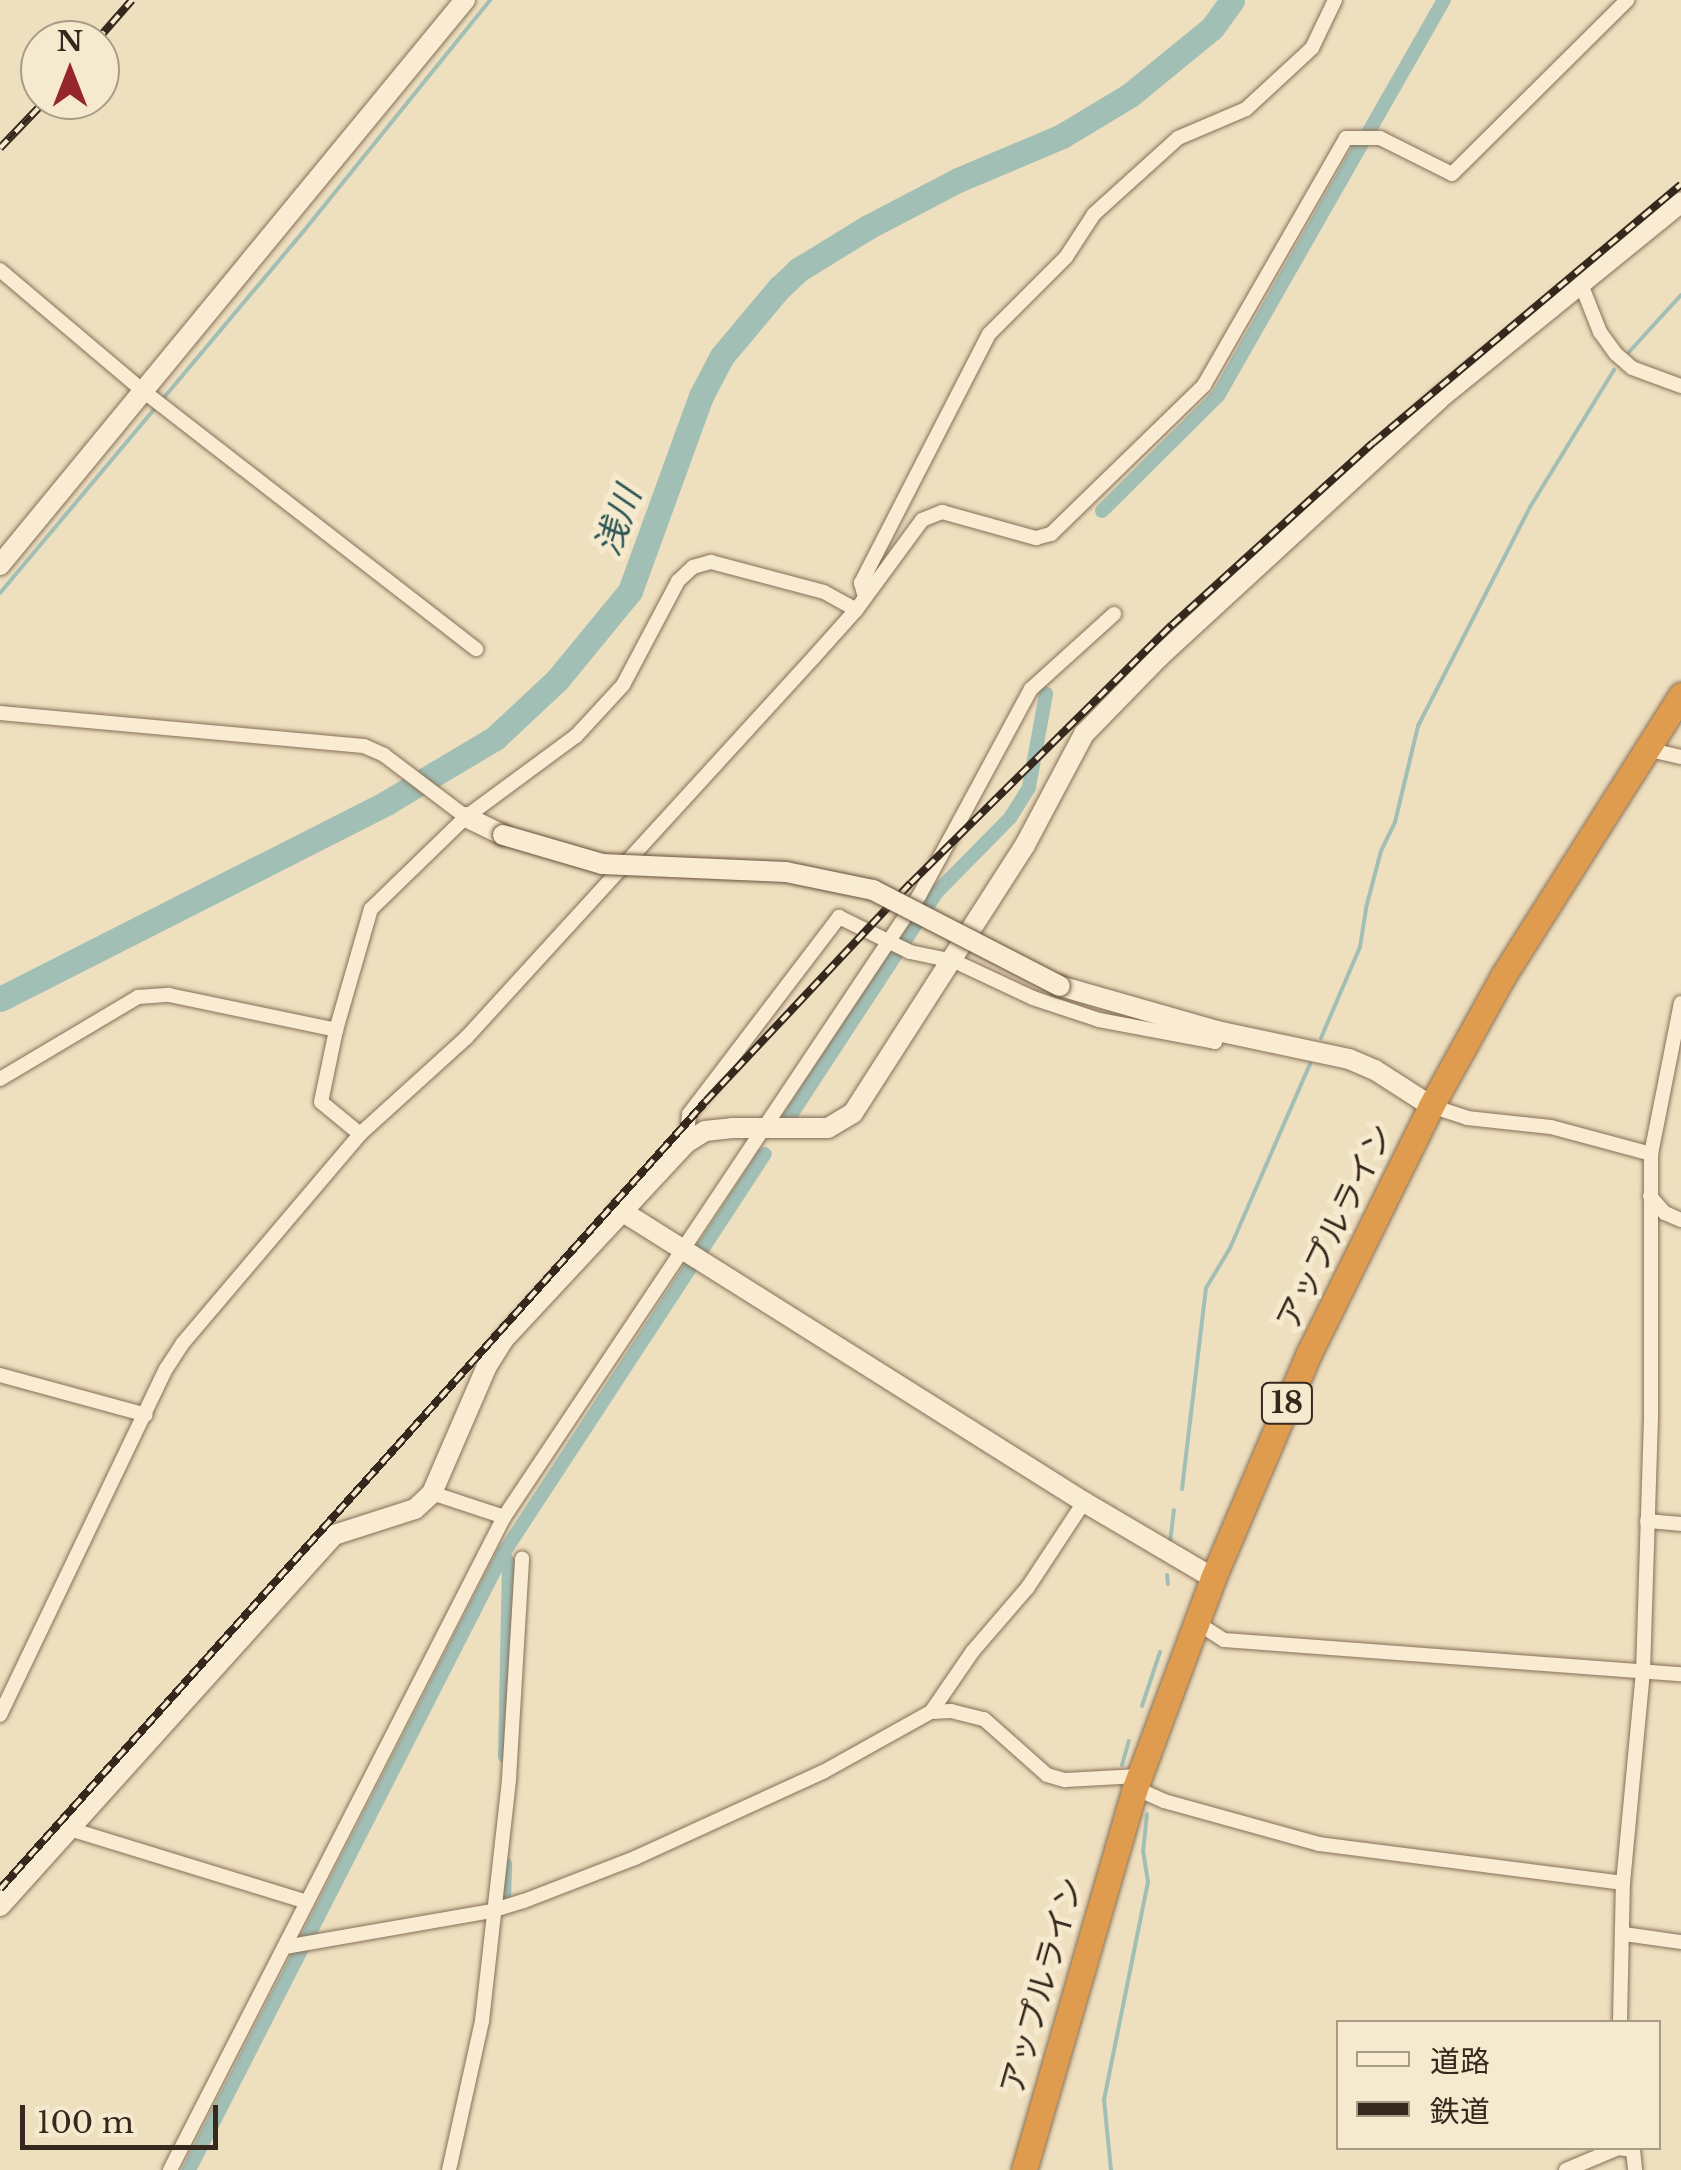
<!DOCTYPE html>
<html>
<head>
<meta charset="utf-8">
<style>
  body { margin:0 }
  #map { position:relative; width:1681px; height:2170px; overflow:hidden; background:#eedfbf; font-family:"Libre Baskerville","Noto Sans JP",serif }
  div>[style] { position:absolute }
  .stream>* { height:4px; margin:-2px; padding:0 2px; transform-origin:2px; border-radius:2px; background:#a2bfb6 }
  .canal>* { height:14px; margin:-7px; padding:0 7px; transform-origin:7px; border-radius:7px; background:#a2bfb6 }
  .river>* { height:25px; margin:-12.5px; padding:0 12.5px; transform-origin:12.5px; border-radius:12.5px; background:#a2bfb6 }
  .roads { filter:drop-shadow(0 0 2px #866f57) drop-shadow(0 0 2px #866f57) }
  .street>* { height:14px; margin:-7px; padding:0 7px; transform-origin:7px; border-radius:7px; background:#f9ecd2 }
  .secondary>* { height:20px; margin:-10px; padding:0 10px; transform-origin:10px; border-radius:10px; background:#f9ecd2 }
  .highway>* { height:25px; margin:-12.5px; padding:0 12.5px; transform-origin:12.5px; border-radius:12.5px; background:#df9c4e }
  .rail>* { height:8px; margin-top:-4px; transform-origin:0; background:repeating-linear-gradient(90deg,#f5e9ce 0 11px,#36281c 0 22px); box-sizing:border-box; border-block:2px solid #36281c }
  .bridges { filter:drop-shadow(0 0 2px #68503b) drop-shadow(0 0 2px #68503b) }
  .secondary-bridge>* { height:20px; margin:-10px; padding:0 10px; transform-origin:10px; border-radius:10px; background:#f9ecd2 }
  span { translate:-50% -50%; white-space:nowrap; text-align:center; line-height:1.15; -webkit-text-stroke:10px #f5e9ce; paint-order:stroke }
  .shield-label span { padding:2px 8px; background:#f5e9ce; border:2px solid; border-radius:8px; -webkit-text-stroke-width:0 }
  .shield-label { font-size:30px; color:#36281c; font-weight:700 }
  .street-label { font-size:32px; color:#36281c }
  .water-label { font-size:35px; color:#2b5652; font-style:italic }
  .legend { position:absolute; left:1336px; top:2020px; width:325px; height:130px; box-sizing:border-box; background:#f5e9ce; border:2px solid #a99c87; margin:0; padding:12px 18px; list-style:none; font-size:30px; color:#36281c }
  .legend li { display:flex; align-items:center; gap:20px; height:50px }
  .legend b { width:50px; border:2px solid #a99c87 }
  .north { position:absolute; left:20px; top:20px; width:100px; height:100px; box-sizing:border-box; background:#f5e9ce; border:2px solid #a99c87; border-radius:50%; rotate:0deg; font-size:28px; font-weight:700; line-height:40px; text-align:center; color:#36281c }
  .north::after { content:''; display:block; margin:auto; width:35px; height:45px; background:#95272b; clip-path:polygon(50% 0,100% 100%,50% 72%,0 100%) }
  .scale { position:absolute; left:20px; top:2105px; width:198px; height:45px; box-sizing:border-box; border:5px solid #36281c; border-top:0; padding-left:12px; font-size:30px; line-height:35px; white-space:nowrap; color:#36281c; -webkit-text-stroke:8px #f5e9ce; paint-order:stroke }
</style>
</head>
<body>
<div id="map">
  <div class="stream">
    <i style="left:1629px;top:352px;width:77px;rotate:-47.6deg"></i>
    <i style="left:0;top:593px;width:471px;rotate:-50deg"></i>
    <i style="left:303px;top:232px;width:298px;rotate:-51.1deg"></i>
    <i style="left:1321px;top:1038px;width:99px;rotate:-66.8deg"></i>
    <i style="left:1360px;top:947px;width:39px;rotate:-81deg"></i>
    <i style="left:1366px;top:908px;width:59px;rotate:-75.3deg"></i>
    <i style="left:1381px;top:851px;width:32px;rotate:-64deg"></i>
    <i style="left:1395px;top:822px;width:99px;rotate:-76.5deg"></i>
    <i style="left:1418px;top:726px;width:246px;rotate:-62.9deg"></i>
    <i style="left:1530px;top:507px;width:161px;rotate:-58.5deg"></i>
    <i style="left:1182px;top:1489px;width:202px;rotate:-83.2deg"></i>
    <i style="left:1206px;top:1288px;width:47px;rotate:-59deg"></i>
    <i style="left:1230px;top:1248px;width:201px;rotate:-66.5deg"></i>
    <i style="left:1170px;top:1542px;width:32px;rotate:-83deg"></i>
    <i style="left:1167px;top:1575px;width:9px;rotate:84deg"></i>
    <i style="left:1142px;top:1706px;width:57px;rotate:-71.6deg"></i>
    <i style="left:1122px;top:1765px;width:25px;rotate:-74deg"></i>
    <i style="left:1111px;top:2170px;width:70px;rotate:-95.7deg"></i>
    <i style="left:1104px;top:2100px;width:222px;rotate:-78.6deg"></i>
    <i style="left:1148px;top:1882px;width:30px;rotate:-99deg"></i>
    <i style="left:1143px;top:1852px;width:38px;rotate:-84deg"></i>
  </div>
  <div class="canal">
    <i style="left:1102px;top:511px;width:163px;rotate:-44.8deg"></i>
    <i style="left:1218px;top:396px;width:456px;rotate:-60.3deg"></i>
    <i style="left:789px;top:1118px;width:270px;rotate:-56.8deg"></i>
    <i style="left:937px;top:892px;width:104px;rotate:-45.4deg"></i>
    <i style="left:1010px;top:818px;width:36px;rotate:-58deg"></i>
    <i style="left:1029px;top:787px;width:95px;rotate:-79.6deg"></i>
    <i style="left:503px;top:1554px;width:12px;rotate:59deg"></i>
    <i style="left:509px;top:1564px;width:192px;rotate:91.2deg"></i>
    <i style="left:504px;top:1899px;width:35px;rotate:-88deg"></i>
    <i style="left:189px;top:2170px;width:691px;rotate:-62.99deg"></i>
    <i style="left:503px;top:1554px;width:478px;rotate:-56.8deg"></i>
  </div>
  <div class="river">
    <i style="left:0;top:999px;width:433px;rotate:-26.9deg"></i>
    <i style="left:386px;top:803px;width:127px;rotate:-30.8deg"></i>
    <i style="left:495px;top:738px;width:85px;rotate:-43.1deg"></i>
    <i style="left:557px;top:680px;width:115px;rotate:-50.6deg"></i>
    <i style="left:630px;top:591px;width:208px;rotate:-70deg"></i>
    <i style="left:701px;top:396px;width:45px;rotate:-62.3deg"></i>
    <i style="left:722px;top:356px;width:89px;rotate:-50deg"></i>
    <i style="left:779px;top:288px;width:26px;rotate:-43deg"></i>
    <i style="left:798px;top:270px;width:82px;rotate:-31.6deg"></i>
    <i style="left:868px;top:227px;width:102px;rotate:-27.6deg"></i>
    <i style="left:958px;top:180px;width:113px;rotate:-22.9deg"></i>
    <i style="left:1062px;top:136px;width:79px;rotate:-31.1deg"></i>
    <i style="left:1130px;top:95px;width:106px;rotate:-39.3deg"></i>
    <i style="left:1212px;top:28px;width:34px;rotate:-54deg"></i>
  </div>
  <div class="roads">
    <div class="street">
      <i style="left:0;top:270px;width:186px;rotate:40.2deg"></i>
      <i style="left:142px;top:390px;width:423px;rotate:37.8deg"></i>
      <i style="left:1581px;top:284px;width:52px;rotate:68.4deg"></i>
      <i style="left:1600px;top:332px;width:27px;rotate:54deg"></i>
      <i style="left:1616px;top:354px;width:21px;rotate:41deg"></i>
      <i style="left:1632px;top:368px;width:52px;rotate:20.2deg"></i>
      <i style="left:865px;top:597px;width:15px;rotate:-106deg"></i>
      <i style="left:861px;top:583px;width:280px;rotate:-62.8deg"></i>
      <i style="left:989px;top:334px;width:109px;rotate:-45deg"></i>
      <i style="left:1066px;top:257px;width:51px;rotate:-56.9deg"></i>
      <i style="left:1094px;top:214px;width:113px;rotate:-42.1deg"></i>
      <i style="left:1178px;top:138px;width:74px;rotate:-23.1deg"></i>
      <i style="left:1246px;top:109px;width:90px;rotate:-42.7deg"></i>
      <i style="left:1312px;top:48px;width:53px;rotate:-64.4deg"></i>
      <i style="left:0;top:713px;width:365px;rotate:5.2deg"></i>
      <i style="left:364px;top:746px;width:22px;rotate:24deg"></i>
      <i style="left:384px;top:755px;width:103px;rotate:37.1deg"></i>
      <i style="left:1646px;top:749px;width:36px;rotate:13deg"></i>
      <i style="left:0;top:1079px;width:161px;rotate:-30.7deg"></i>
      <i style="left:138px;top:997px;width:31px;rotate:-4deg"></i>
      <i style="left:169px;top:995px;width:171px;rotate:11.8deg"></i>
      <i style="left:1431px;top:1106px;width:38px;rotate:18deg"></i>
      <i style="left:1467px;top:1118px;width:84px;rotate:6.1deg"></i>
      <i style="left:1551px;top:1127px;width:104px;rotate:15.1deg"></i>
      <i style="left:360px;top:1134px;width:50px;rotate:-140.6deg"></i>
      <i style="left:321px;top:1102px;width:74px;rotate:-78.2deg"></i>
      <i style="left:336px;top:1030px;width:126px;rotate:-73.9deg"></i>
      <i style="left:371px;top:909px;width:132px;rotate:-44.1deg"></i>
      <i style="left:466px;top:817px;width:137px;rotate:-36.4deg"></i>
      <i style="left:576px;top:736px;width:69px;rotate:-47.3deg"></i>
      <i style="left:623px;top:685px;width:118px;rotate:-62.1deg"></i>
      <i style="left:678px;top:581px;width:21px;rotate:-43deg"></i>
      <i style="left:693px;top:567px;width:19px;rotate:-16deg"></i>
      <i style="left:711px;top:562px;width:117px;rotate:14.9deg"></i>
      <i style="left:824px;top:592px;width:37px;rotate:29deg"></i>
      <i style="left:686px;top:1143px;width:29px;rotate:-84deg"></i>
      <i style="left:689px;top:1114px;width:248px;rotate:-52.7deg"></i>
      <i style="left:839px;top:917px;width:79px;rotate:26.2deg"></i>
      <i style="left:910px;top:952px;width:45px;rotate:11.6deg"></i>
      <i style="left:954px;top:961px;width:87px;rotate:25.1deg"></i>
      <i style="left:1033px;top:998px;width:70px;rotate:18.4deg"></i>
      <i style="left:1099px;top:1020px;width:118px;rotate:10.7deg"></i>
      <i style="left:1215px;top:1042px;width:11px;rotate:-80deg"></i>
      <i style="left:1650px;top:1196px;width:23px;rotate:49deg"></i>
      <i style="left:1665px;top:1213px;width:17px;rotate:24deg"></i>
      <i style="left:0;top:1375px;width:151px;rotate:15.3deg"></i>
      <i style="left:432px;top:1493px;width:76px;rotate:18.4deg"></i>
      <i style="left:1647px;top:1521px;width:34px;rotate:5deg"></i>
      <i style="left:1196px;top:1622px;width:33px;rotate:33deg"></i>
      <i style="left:1224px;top:1640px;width:458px;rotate:4.3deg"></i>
      <i style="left:931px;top:1712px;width:74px;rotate:-55.5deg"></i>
      <i style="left:973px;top:1651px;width:84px;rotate:-49.3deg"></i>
      <i style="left:1028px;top:1587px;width:102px;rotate:-56.6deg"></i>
      <i style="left:0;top:1715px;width:384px;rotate:-64.4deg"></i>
      <i style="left:166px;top:1369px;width:31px;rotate:-57deg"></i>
      <i style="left:183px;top:1343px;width:274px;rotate:-49.7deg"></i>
      <i style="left:360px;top:1134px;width:143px;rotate:-42.2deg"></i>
      <i style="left:466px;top:1038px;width:516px;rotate:-47.59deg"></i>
      <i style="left:814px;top:657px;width:63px;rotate:-48.2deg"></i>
      <i style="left:856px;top:610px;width:112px;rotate:-53.7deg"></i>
      <i style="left:922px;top:520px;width:22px;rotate:-22deg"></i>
      <i style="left:942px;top:512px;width:98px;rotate:15.5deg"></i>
      <i style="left:1036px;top:538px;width:16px;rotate:-15deg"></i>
      <i style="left:1051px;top:534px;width:214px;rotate:-44.2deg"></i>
      <i style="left:1204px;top:385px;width:285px;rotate:-60.1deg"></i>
      <i style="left:1346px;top:138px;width:34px"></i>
      <i style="left:1380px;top:138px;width:80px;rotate:26.6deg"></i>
      <i style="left:1452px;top:174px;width:247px;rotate:-44.8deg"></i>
      <i style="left:1135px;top:1788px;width:32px;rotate:24deg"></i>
      <i style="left:1164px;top:1801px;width:161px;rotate:15.5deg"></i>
      <i style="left:1319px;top:1844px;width:306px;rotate:7.3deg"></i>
      <i style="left:70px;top:1829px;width:248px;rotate:17.1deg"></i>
      <i style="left:1624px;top:1934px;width:58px;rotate:8deg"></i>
      <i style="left:285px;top:1947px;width:209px;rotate:-9.9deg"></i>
      <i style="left:491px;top:1911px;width:34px;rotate:-17deg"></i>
      <i style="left:524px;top:1901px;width:119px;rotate:-21.2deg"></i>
      <i style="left:635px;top:1858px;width:207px;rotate:-24.6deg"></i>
      <i style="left:823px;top:1772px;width:124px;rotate:-29.1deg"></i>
      <i style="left:931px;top:1712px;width:20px;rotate:-3deg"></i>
      <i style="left:951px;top:1711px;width:34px;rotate:14deg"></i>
      <i style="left:984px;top:1719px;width:84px;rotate:41.6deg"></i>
      <i style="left:1047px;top:1775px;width:19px;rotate:16deg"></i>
      <i style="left:1065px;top:1780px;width:74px;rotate:-3.1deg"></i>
      <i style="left:1620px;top:2022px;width:139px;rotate:-88.8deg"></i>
      <i style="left:1623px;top:1883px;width:212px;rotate:-84.6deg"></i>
      <i style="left:1643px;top:1672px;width:256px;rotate:-88.2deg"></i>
      <i style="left:1651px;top:1416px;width:262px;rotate:-90deg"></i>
      <i style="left:1651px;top:1154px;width:154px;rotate:-78.8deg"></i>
      <i style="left:170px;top:2170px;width:733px;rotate:-62.91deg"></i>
      <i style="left:504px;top:1517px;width:747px;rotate:-56.25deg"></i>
      <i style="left:919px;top:896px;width:235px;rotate:-61.6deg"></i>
      <i style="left:1031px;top:689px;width:112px;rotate:-42.1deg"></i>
      <i style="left:449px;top:2170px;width:153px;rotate:-77.5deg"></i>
      <i style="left:482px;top:2021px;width:244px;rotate:-83.6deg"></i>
      <i style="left:509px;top:1779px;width:221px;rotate:-86.6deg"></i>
      <i style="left:1566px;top:2170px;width:56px;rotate:-22.9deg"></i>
      <i style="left:1618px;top:2148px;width:15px;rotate:8deg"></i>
      <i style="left:1633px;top:2150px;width:20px;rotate:84deg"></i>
    </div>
    <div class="secondary">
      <i style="left:0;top:565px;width:732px;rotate:-50.55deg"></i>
      <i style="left:466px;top:817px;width:41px;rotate:25.9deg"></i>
      <i style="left:1060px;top:986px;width:163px;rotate:16deg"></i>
      <i style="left:1217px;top:1031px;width:135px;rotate:12deg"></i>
      <i style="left:1349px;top:1059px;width:28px;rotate:23deg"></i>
      <i style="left:1375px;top:1070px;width:67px;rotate:32.7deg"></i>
      <i style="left:620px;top:1210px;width:548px;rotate:32.18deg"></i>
      <i style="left:1084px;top:1502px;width:150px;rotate:30.5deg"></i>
      <i style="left:0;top:1906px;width:499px;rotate:-48deg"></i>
      <i style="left:334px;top:1535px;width:85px;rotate:-17.8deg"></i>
      <i style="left:415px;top:1509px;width:23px;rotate:-43deg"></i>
      <i style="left:432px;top:1493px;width:138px;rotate:-66.6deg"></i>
      <i style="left:487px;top:1366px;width:31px;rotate:-58deg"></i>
      <i style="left:503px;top:1340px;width:269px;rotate:-47.1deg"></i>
      <i style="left:686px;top:1143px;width:22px;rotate:-32deg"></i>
      <i style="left:705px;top:1131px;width:27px;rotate:-6deg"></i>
      <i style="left:732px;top:1128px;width:96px"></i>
      <i style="left:828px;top:1128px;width:29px;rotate:-31deg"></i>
      <i style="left:853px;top:1113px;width:318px;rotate:-57.3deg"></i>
      <i style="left:1025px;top:845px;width:126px;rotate:-62deg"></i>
      <i style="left:1084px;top:734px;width:109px;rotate:-45.7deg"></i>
      <i style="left:1160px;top:656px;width:379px;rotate:-42.6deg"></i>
      <i style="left:1439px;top:399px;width:312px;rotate:-39.1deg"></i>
    </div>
    <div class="highway">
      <i style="left:1024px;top:2170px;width:398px;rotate:-73.8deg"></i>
      <i style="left:1135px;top:1788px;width:224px;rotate:-69.6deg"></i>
      <i style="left:1213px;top:1578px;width:245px;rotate:-66.9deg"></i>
      <i style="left:1309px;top:1353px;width:275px;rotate:-63.7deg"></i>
      <i style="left:1431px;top:1106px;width:149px;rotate:-61deg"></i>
      <i style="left:1503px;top:976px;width:333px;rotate:-57.6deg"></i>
    </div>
  </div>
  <div class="rail">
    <i style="left:97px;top:40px;width:53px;rotate:-48.8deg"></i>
    <i style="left:0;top:148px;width:66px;rotate:-46.2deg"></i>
    <i style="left:0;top:1889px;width:1058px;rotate:-48.14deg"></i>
    <i style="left:706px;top:1101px;width:299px;rotate:-46.8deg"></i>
    <i style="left:911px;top:883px;width:367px;rotate:-44.7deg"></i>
    <i style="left:1172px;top:625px;width:271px;rotate:-42.2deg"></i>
    <i style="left:1373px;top:443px;width:402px;rotate:-40deg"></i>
  </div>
  <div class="bridges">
    <div class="secondary-bridge">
      <i style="left:503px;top:835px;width:103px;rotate:16.3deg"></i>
      <i style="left:602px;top:864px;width:184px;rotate:2.5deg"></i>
      <i style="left:786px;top:872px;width:89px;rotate:11.7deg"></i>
      <i style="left:873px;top:890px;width:210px;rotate:27.2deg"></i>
    </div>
  </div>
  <div class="shield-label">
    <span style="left:1287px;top:1403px">18</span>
  </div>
  <div class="street-label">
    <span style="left:1335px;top:1227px;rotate:-64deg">アップルライン</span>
    <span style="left:1042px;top:1986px;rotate:-74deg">アップルライン</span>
  </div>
  <div class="water-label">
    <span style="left:618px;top:521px;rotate:-70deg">浅川</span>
  </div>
  <ul class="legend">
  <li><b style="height:12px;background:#f9ecd2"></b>道路</li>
  <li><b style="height:12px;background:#36281c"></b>鉄道</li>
  </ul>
  <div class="north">N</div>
  <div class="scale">100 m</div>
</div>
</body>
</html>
